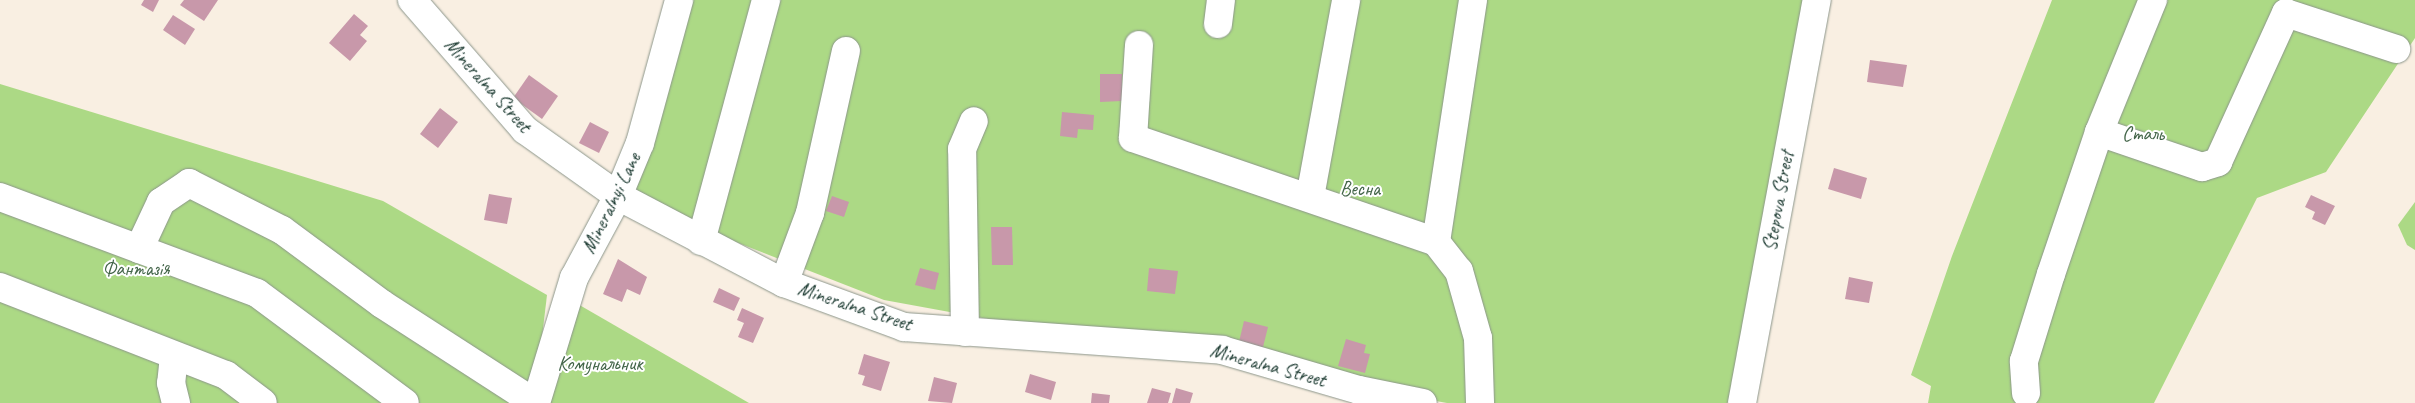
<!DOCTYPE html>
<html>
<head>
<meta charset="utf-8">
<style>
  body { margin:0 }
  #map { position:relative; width:2415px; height:403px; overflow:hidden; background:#f9efe2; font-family:Caveat,sans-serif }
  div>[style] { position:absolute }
  .green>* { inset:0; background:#acd985 }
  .building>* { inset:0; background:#c898aa }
  .roads { filter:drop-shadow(0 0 1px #8c968b) drop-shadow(0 0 1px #8c968b) }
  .minor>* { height:28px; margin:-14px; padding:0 14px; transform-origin:14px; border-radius:14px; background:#fff }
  span { translate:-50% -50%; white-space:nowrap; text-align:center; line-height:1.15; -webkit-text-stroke:4px #fff; paint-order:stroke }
  .street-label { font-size:20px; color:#1f3d34 }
  .park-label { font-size:20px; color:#426448 }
</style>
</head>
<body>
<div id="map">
  <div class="green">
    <i style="clip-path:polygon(689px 0,1808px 0,1733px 403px,1447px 403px,884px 300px,728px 239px,631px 190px)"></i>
    <i style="clip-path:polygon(2052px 0,2415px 0,2415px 38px,2326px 172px,2257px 198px,2154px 403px,1928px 403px,1931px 386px,1911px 375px,1952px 256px)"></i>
    <i style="clip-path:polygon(0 84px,383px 201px,547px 295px,537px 379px,529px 403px,0 403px)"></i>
    <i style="clip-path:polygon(2415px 202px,2415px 250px,2407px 245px,2398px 225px)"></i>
    <i style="clip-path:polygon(576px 303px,749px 403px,547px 403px)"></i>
  </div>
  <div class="building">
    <i style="clip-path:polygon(144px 0,159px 0,153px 12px,141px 5px)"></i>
    <i style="clip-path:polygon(184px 0,218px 0,204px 21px,180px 5px)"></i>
    <i style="clip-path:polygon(354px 14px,368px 26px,360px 35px,367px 41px,350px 61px,329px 43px)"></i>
    <i style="clip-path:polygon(173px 15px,195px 29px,185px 45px,163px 30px)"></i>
    <i style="clip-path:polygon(1870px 60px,1907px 65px,1903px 87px,1867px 82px)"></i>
    <i style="clip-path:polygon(1100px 74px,1122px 74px,1122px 101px,1100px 102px)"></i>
    <i style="clip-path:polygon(529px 75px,558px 96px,542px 119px,513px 98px)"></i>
    <i style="clip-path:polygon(440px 108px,458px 122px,438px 148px,420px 134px)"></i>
    <i style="clip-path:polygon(1062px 112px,1094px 115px,1093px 130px,1078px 129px,1077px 138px,1060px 136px)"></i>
    <i style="clip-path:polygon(590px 122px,609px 132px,599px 153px,579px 143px)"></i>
    <i style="clip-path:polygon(1834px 168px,1867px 178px,1861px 199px,1828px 189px)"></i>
    <i style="clip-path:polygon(489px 194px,512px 198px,507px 224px,484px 220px)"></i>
    <i style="clip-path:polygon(2311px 195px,2335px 206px,2325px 225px,2312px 219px,2315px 212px,2305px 207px)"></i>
    <i style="clip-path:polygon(832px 196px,849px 202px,844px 217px,826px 211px)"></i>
    <i style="clip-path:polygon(991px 227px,1012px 227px,1013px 265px,992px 265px)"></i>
    <i style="clip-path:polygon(618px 259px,647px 277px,640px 295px,627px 289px,622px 302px,603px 294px)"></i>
    <i style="clip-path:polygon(920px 268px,939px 273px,935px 290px,915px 285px)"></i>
    <i style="clip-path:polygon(1149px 268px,1178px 271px,1175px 294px,1147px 291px)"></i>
    <i style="clip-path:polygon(1849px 277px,1873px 282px,1869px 303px,1845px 299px)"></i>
    <i style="clip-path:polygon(719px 288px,740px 298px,734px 311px,713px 302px)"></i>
    <i style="clip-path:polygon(742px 308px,764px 318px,753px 343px,738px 337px,744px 323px,737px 320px)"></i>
    <i style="clip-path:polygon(1244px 321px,1268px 327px,1262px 351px,1238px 346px)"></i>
    <i style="clip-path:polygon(1346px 339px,1366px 345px,1364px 353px,1370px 354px,1365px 373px,1338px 366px)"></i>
    <i style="clip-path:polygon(864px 354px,890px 362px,881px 391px,862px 385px,865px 376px,858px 374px)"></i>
    <i style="clip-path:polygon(1030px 374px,1056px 382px,1051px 400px,1025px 392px)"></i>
    <i style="clip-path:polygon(934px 377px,957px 383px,952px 403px,928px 401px)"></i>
    <i style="clip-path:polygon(1152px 388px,1171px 393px,1168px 403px,1147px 403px)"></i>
    <i style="clip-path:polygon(1176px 388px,1193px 393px,1190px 403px,1172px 403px)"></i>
    <i style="clip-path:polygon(1092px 393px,1110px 395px,1109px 403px,1091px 403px)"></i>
  </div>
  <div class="roads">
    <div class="minor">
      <i style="left:412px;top:0;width:172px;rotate:49deg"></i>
      <i style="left:525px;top:130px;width:114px;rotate:35.4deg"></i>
      <i style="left:618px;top:196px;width:187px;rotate:27.7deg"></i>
      <i style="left:784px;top:283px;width:128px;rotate:20.1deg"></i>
      <i style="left:904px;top:327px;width:319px;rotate:4.1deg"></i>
      <i style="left:1222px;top:350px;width:143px;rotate:16.3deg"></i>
      <i style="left:1359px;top:390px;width:65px;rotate:11.5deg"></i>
      <i style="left:1218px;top:24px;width:24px;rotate:-83deg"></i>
      <i style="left:1139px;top:45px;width:93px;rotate:93.7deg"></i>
      <i style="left:1133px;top:138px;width:320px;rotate:18.9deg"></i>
      <i style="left:1436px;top:242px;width:37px;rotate:52deg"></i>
      <i style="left:1459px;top:271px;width:70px;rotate:74.2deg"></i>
      <i style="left:1478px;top:338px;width:65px;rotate:88.2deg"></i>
      <i style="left:2099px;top:132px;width:109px;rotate:18.8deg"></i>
      <i style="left:2202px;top:167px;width:17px;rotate:-17deg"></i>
      <i style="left:2218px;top:162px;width:164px;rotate:-65.5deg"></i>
      <i style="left:2286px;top:13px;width:116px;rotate:18.1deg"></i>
      <i style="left:0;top:197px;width:274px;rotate:20.5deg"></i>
      <i style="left:257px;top:293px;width:184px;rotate:36.6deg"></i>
      <i style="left:1310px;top:197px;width:200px;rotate:-79.6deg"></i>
      <i style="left:701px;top:241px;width:250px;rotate:-74.9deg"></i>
      <i style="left:1436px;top:242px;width:245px;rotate:-81.3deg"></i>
      <i style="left:139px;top:249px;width:52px;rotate:-64.9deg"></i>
      <i style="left:161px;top:202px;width:34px;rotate:-34deg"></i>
      <i style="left:189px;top:183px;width:104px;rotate:26.8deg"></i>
      <i style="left:282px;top:230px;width:124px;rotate:36.5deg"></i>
      <i style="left:382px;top:304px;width:182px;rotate:32.9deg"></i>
      <i style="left:784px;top:283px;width:75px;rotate:-69.6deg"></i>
      <i style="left:810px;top:213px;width:166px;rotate:-77.5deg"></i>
      <i style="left:0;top:287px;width:243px;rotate:21.3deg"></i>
      <i style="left:226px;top:375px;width:46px;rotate:37.1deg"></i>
      <i style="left:965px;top:332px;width:183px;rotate:-90.9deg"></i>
      <i style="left:962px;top:149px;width:30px;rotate:-67deg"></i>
      <i style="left:174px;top:356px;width:27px;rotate:96deg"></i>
      <i style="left:171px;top:383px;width:21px;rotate:76deg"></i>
      <i style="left:2026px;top:393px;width:32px;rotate:-94deg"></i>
      <i style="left:2024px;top:361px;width:91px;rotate:-72.8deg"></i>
      <i style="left:2051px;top:274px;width:150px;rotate:-71.3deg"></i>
      <i style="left:2099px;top:132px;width:143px;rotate:-67.8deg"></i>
      <i style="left:536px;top:403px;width:131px;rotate:-73.1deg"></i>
      <i style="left:574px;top:278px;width:93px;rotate:-61.8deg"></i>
      <i style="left:618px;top:196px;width:57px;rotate:-67.5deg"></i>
      <i style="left:640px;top:143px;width:148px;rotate:-74.7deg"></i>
      <i style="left:1742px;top:403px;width:410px;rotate:-79.5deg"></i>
    </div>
  </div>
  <div class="street-label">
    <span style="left:488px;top:85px;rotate:48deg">Mineralna Street</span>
    <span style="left:1778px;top:201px;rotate:-80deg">Stepova Street</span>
    <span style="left:611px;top:203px;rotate:-64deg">Mineralnyi Lane</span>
    <span style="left:855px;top:306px;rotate:18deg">Mineralna Street</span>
    <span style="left:1268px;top:365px;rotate:15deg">Mineralna Street</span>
  </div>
  <div class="park-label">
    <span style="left:2143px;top:133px">Сталь</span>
    <span style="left:1360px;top:188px">Весна</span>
    <span style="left:136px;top:268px">Фантазія</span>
    <span style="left:600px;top:363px">Комунальник</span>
  </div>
</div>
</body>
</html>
